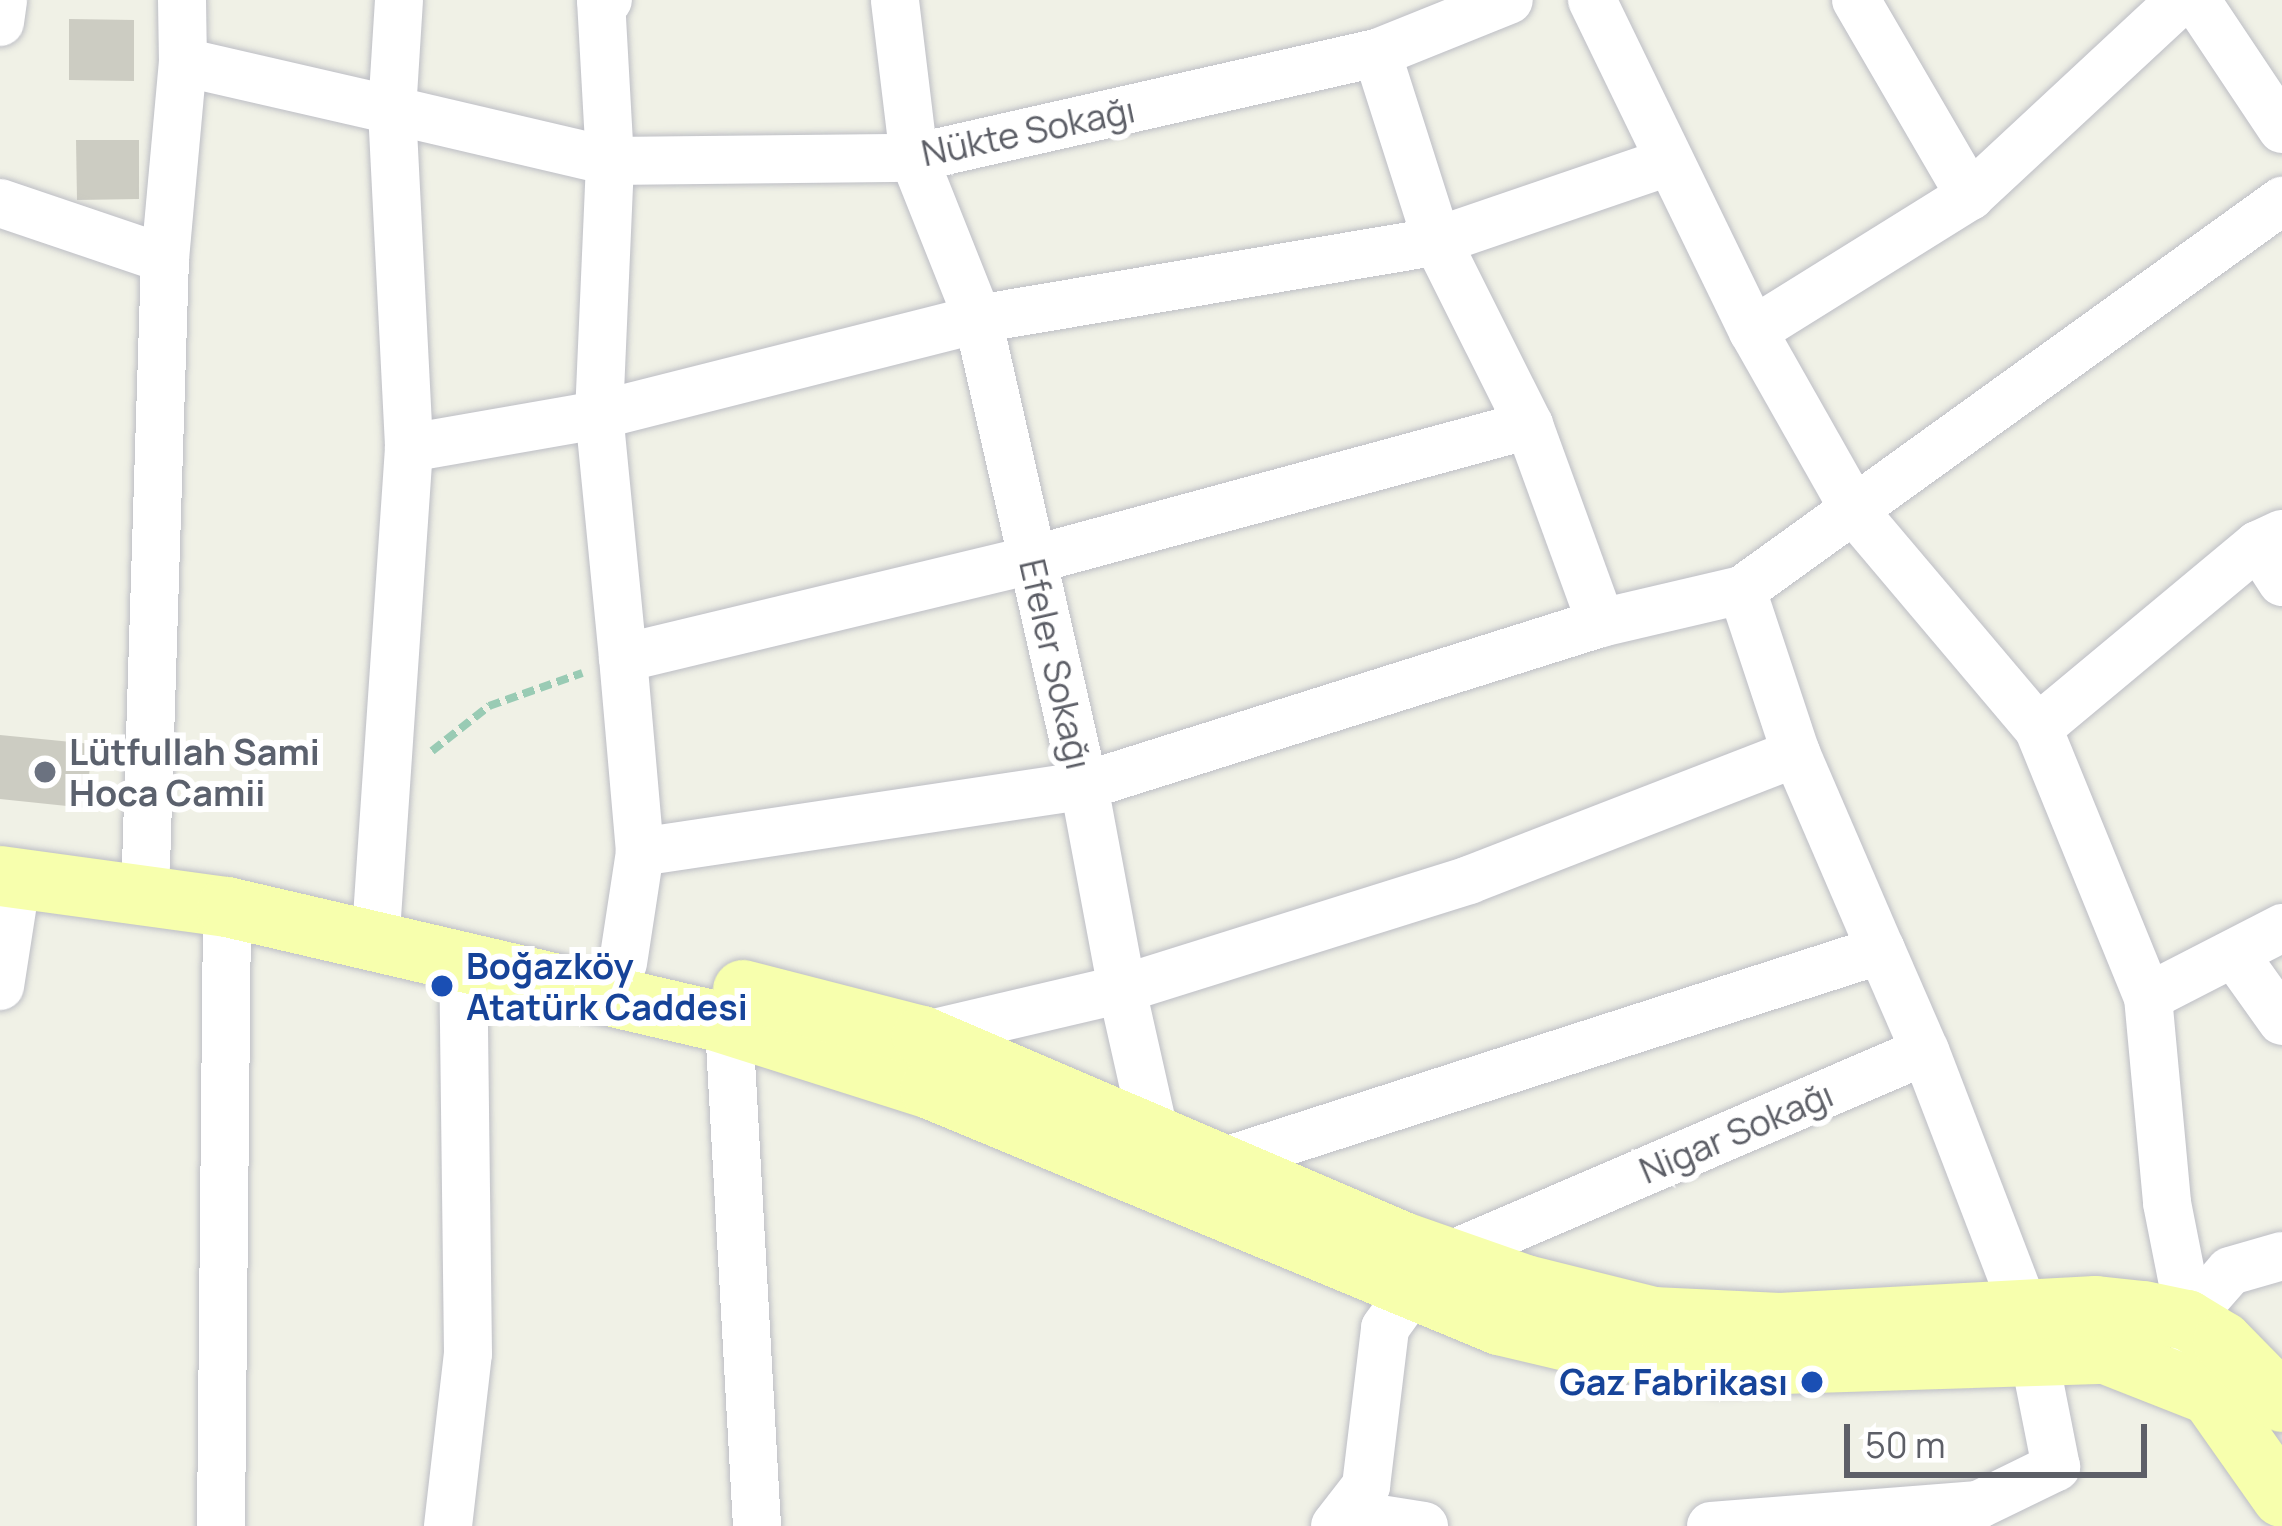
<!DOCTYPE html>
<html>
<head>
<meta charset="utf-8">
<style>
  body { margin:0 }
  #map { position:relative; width:2282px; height:1526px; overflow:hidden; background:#f0f1e6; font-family:Manrope,sans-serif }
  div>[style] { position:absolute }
  .building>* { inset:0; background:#ccccc2 }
  .path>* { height:8px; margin-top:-4px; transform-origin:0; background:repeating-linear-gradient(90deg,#99cbb4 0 12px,transparent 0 18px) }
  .roads { filter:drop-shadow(0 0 3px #bdbec5) drop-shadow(0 0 3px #bdbec5) }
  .minor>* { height:48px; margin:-24px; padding:0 24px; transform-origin:24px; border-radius:24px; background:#fff }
  .major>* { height:60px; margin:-30px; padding:0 30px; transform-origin:30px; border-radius:30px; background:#f7ffad }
  .dots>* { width:33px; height:33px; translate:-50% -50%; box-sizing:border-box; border:6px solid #fff; border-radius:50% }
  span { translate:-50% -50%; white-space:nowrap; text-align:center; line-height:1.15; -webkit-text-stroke:12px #fff; paint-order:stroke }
  .street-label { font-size:36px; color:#5d5f67 }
  .worship-label { font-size:36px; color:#5b616d; font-weight:700 }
  .left { translate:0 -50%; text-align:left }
  .transit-label { font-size:36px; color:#164399; font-weight:700 }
  .right { translate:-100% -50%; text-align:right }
  .scale { position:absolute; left:1844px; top:1424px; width:303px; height:54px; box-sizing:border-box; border:6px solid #5d5f67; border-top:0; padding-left:15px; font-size:36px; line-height:42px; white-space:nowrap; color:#5d5f67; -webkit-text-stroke:9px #fff; paint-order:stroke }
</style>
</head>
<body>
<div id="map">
  <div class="building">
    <i style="clip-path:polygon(69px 19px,134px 20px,134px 81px,69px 80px)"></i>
    <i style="clip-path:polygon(76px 140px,139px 140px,139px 199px,77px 200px)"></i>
    <i style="clip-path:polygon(0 735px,92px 744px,86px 808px,0 799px)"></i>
  </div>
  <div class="path">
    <i style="left:432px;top:751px;width:73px;rotate:-38.3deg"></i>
    <i style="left:489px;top:706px;width:99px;rotate:-19.5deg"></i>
  </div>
  <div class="roads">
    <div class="minor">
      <i style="left:182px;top:0;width:62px;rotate:89.1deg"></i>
      <i style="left:183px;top:62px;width:214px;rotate:12.9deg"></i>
      <i style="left:392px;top:110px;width:338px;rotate:87.1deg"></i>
      <i style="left:409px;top:448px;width:469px;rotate:93.9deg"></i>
      <i style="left:399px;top:0;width:110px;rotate:93.6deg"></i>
      <i style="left:392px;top:110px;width:224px;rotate:13.2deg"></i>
      <i style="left:610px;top:161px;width:304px;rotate:-0.6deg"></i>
      <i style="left:914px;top:158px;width:475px;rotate:-12.8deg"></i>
      <i style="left:1377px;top:53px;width:142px;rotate:-21.9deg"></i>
      <i style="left:1592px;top:0;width:368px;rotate:64.1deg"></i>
      <i style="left:1753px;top:331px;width:209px;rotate:60.5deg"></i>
      <i style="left:1856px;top:513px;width:282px;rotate:49.8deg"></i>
      <i style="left:2038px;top:728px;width:291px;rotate:67.8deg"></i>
      <i style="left:2148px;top:997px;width:207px;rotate:84.7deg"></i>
      <i style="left:2167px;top:1203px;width:150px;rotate:78.8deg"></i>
      <i style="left:1856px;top:0;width:227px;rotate:59.8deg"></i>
      <i style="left:2196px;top:0;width:155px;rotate:56.3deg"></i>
      <i style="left:0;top:22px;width:22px;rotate:-82deg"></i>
      <i style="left:1377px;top:53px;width:197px;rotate:72.3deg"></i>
      <i style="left:1437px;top:241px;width:244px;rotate:-18.9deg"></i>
      <i style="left:0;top:203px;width:174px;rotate:18.7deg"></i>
      <i style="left:1753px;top:331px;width:256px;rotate:-31.9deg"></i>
      <i style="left:1970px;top:196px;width:288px;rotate:-42.9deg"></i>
      <i style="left:409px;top:448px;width:193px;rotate:-9.9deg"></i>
      <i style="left:599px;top:415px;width:254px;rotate:-87.5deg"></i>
      <i style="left:610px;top:161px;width:160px;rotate:-93.2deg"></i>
      <i style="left:601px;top:1px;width:7px;rotate:-8deg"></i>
      <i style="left:2258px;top:545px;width:44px;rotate:57deg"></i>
      <i style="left:1742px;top:590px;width:172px;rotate:71.7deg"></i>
      <i style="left:623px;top:658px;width:244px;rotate:-95.6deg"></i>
      <i style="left:599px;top:415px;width:391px;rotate:-14.2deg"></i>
      <i style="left:978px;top:319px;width:466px;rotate:-9.6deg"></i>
      <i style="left:1437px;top:241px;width:206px;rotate:63.4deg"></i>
      <i style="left:2038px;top:728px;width:286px;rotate:-39.8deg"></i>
      <i style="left:2258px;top:545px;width:26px;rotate:-25deg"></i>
      <i style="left:640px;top:852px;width:195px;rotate:-95deg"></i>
      <i style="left:623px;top:658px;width:421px;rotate:-13.5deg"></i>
      <i style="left:1032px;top:560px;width:515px;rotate:-15.2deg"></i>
      <i style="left:1529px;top:425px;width:211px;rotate:70deg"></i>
      <i style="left:146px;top:866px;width:607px;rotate:-88.21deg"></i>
      <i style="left:165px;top:259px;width:198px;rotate:-84.8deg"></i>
      <i style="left:2235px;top:955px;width:81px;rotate:54.5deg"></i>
      <i style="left:623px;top:963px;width:112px;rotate:-81.3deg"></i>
      <i style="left:640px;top:852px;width:449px;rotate:-8.5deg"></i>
      <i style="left:1084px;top:786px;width:479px;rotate:-102.8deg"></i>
      <i style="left:978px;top:319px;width:173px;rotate:-111.7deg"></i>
      <i style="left:914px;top:158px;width:159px;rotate:-96.9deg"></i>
      <i style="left:0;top:986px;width:109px;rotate:-81.1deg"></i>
      <i style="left:2148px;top:997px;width:151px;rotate:-27.2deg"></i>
      <i style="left:729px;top:1025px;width:502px;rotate:86.8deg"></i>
      <i style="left:922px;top:1036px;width:205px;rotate:-13.2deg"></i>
      <i style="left:1122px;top:989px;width:207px;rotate:-100.6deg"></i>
      <i style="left:1084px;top:786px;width:542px;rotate:-17.5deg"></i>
      <i style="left:1601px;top:623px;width:145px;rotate:-13.2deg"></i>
      <i style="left:1742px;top:590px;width:666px;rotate:-35.77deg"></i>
      <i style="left:1155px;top:1136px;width:151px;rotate:-102.7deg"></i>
      <i style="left:1122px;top:989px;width:364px;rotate:-17.4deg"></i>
      <i style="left:1469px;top:880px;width:351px;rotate:-21.2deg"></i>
      <i style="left:1796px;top:753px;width:215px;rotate:66.7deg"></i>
      <i style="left:1881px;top:950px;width:695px;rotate:162.16deg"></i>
      <i style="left:2187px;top:1320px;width:65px;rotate:-48.7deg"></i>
      <i style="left:2230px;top:1271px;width:54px;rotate:-16.1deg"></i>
      <i style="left:1348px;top:1514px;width:77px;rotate:9deg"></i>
      <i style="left:221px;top:1526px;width:619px;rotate:-89.44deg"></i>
      <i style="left:448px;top:1526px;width:173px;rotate:-83.4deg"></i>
      <i style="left:468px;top:1354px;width:390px;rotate:-90.7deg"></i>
      <i style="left:1335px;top:1526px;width:51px;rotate:-52.2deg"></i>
      <i style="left:1366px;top:1486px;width:159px;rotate:-83.1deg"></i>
      <i style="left:1385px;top:1328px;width:44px;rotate:-54.2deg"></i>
      <i style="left:1411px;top:1292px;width:49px;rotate:-45deg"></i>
      <i style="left:1446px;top:1257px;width:521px;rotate:-23.27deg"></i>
      <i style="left:1925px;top:1051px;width:110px;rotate:-113.5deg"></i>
      <i style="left:1711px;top:1526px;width:268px;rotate:-4.5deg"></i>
      <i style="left:1978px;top:1505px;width:87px;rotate:-26deg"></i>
      <i style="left:2056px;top:1467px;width:159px;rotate:-101.2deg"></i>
      <i style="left:2025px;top:1311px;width:279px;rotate:-111deg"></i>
    </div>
    <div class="major">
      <i style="left:0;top:876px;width:229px;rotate:7.8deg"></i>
      <i style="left:227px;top:907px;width:502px;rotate:13.12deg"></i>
      <i style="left:716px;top:1021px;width:225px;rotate:17.6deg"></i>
      <i style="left:930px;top:1089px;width:616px;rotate:22.53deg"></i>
      <i style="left:1499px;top:1325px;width:86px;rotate:13.4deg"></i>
      <i style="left:1583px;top:1345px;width:138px;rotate:8.8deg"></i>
      <i style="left:1719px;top:1366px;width:387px;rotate:-1.8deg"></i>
      <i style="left:2106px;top:1354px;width:112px;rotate:21.5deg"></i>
      <i style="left:2210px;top:1395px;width:125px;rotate:54.8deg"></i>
      <i style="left:743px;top:990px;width:185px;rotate:14.4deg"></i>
      <i style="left:922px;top:1036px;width:523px;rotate:23.18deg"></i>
      <i style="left:1403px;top:1242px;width:130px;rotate:19.3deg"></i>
      <i style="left:1526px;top:1285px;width:131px;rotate:14.1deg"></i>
      <i style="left:1653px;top:1317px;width:127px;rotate:2.7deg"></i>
      <i style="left:1780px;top:1323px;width:316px;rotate:-3.1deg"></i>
      <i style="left:2096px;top:1306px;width:47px;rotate:6.1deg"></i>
      <i style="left:2143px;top:1311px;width:45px;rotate:11.6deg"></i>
      <i style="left:2187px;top:1320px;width:42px;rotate:31.4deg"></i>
      <i style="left:2223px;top:1342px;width:84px;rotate:45.5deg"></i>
    </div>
  </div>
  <div class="dots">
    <i style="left:45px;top:772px;background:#6b7280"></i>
    <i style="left:442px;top:986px;background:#1a4fb4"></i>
    <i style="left:1812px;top:1382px;background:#1a4fb4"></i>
  </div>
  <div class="street-label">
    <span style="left:1028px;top:131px;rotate:-12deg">Nükte Sokağı</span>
    <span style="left:1056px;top:664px;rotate:77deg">Efeler Sokağı</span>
    <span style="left:1736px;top:1132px;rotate:-23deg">Nigar Sokağı</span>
  </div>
  <div class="worship-label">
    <span class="left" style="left:69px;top:772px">Lütfullah Sami<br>Hoca Camii</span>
  </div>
  <div class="transit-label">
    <span class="left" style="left:466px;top:986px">Boğazköy<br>Atatürk Caddesi</span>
    <span class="right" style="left:1788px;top:1382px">Gaz Fabrikası</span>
  </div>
  <div class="scale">50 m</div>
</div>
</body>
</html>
